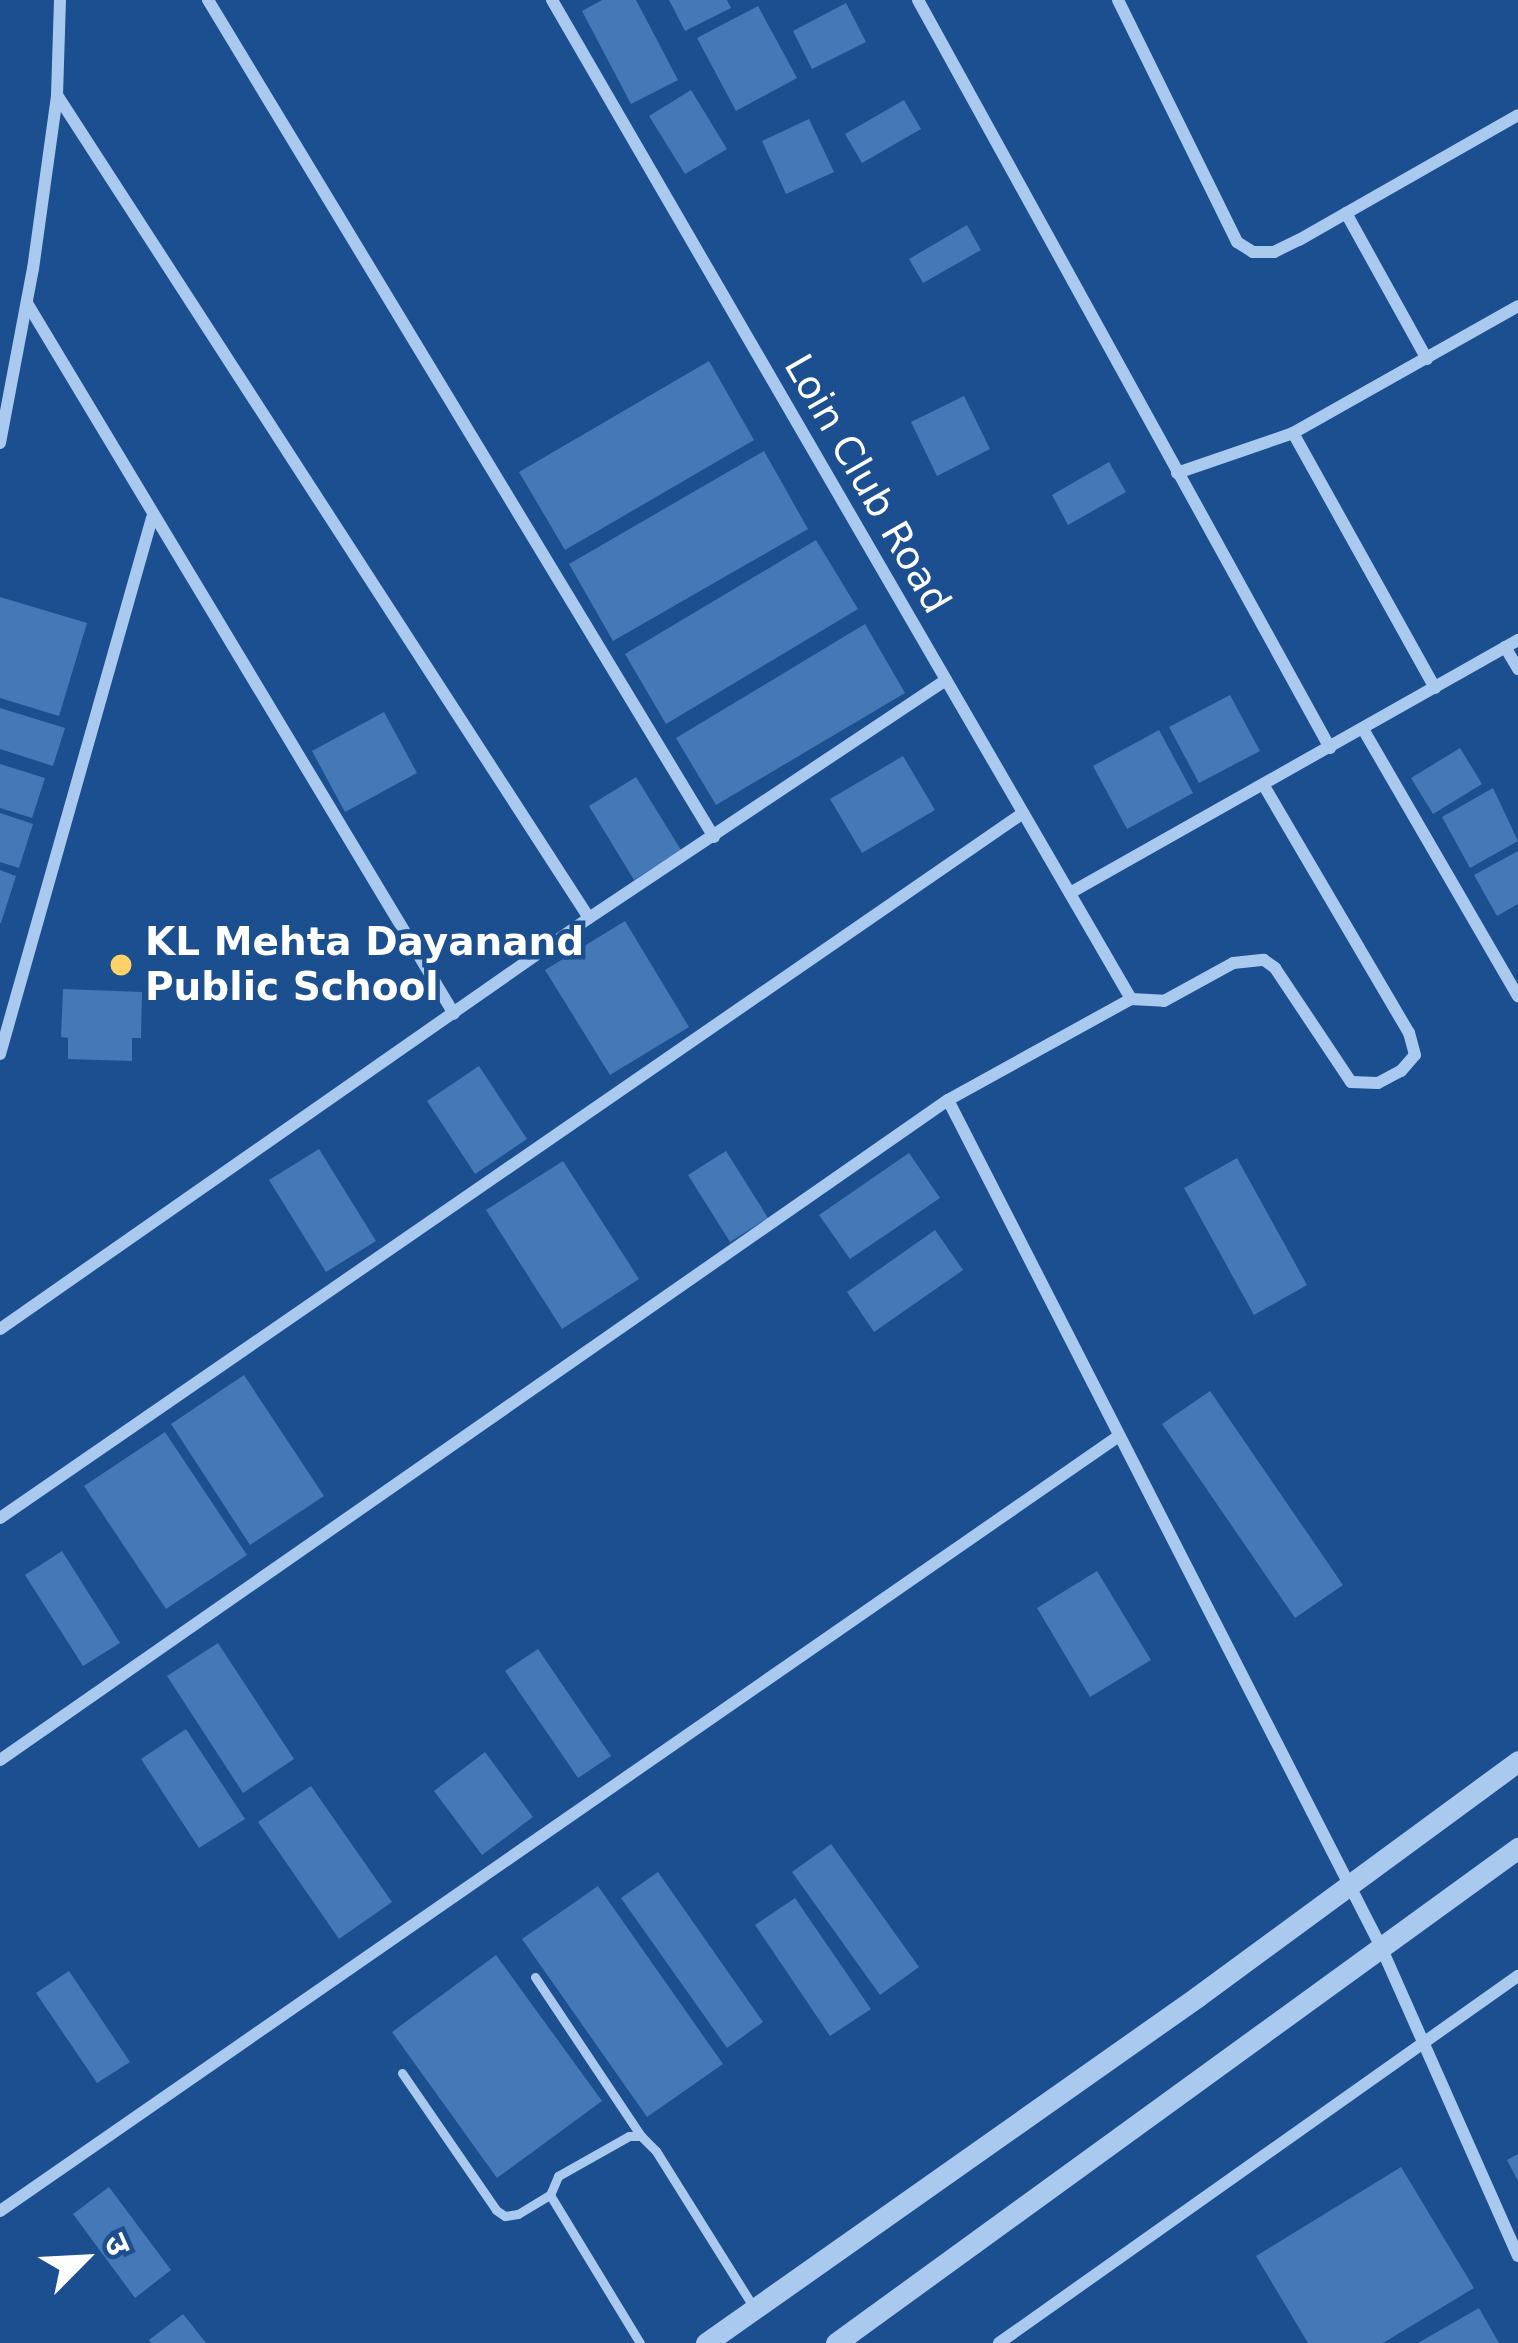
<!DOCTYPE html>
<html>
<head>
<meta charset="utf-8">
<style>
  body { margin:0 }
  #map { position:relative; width:1518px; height:2343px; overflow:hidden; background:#1b4f8f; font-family:"DejaVu Sans","Noto Sans Devanagari",sans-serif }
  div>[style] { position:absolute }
  .building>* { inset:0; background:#4478b7 }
  .service>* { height:9px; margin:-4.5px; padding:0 4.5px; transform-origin:4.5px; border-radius:4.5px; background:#a9c9ee }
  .minor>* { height:12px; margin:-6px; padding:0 6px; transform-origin:6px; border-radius:6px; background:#a9c9ee }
  .tertiary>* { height:21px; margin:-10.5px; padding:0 10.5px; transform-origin:10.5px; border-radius:10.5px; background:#a9c9ee }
  .dots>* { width:33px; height:33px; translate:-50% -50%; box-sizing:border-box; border:6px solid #1b4f8f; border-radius:50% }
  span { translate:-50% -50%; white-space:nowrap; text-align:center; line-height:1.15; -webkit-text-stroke:9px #1b4f8f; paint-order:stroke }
  .street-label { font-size:39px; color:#fff }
  .poi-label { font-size:39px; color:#fff; font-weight:700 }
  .left { translate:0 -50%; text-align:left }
  .north { position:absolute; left:24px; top:2199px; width:120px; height:120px; -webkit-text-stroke:9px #1b4f8f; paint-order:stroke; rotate:66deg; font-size:33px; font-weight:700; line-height:48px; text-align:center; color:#fff }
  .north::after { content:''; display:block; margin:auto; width:42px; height:54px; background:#fff; clip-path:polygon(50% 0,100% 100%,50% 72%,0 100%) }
</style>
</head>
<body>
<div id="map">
  <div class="building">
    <i style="clip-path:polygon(602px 0,636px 0,678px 80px,631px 104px,582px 11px)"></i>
    <i style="clip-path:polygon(669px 0,727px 0,731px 8px,685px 31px)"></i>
    <i style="clip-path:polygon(846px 3px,866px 42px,812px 69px,793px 31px)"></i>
    <i style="clip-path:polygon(758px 6px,797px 78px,736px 111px,697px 38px)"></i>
    <i style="clip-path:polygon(691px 90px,727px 149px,685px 174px,649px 116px)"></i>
    <i style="clip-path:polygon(904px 100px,921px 129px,862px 163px,845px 134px)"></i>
    <i style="clip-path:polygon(809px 119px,834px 172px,786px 194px,762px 141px)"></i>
    <i style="clip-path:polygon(967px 225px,981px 250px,923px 283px,909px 259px)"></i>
    <i style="clip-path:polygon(709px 361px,754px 440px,565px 550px,519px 472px)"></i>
    <i style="clip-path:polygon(964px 396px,990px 449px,937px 476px,911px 422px)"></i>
    <i style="clip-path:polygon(764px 451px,808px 529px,613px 641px,569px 564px)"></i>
    <i style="clip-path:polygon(1109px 462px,1126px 492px,1068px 525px,1052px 495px)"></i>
    <i style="clip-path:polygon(816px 540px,858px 609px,666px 724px,625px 654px)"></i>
    <i style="clip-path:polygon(0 597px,87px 623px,59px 716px,0 698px)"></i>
    <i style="clip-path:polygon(865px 624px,905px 693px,716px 805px,676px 738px)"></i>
    <i style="clip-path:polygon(1230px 695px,1260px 751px,1199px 783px,1169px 727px)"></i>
    <i style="clip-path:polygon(0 708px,65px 728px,53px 766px,0 749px)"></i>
    <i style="clip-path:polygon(384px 712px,417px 773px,345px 812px,312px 751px)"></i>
    <i style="clip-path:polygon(1159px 730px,1193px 793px,1127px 829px,1093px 766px)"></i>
    <i style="clip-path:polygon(1460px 748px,1482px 784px,1433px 814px,1411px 778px)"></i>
    <i style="clip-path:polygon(903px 756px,935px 810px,862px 853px,830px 799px)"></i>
    <i style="clip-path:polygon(0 764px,45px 778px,32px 818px,0 808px)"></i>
    <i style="clip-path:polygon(636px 777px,681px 850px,634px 880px,589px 806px)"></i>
    <i style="clip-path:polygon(1493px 788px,1518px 841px,1470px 868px,1442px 817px)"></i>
    <i style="clip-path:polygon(0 813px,33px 824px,19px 868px,0 862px)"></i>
    <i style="clip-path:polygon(1518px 851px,1518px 904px,1497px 916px,1474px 875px)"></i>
    <i style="clip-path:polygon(0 870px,16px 876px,1px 923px,0 923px)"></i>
    <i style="clip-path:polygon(625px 921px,689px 1027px,610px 1075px,545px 970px)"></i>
    <i style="clip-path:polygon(63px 989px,142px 992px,141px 1038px,132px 1038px,132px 1061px,68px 1059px,68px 1038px,61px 1037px)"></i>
    <i style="clip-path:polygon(479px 1066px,527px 1139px,475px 1174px,427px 1101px)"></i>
    <i style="clip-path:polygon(319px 1149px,376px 1241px,326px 1272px,269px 1180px)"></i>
    <i style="clip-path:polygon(726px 1151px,768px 1218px,730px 1242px,688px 1175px)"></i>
    <i style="clip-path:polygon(909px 1153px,940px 1198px,850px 1259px,819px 1215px)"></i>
    <i style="clip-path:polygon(1237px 1158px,1307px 1285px,1254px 1315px,1184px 1188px)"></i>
    <i style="clip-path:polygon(563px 1161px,639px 1279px,562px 1329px,486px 1210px)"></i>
    <i style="clip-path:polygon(935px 1230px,963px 1270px,874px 1332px,847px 1292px)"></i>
    <i style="clip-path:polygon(244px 1375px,324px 1496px,250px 1545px,171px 1424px)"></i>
    <i style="clip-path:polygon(1210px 1391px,1343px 1585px,1295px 1618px,1162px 1424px)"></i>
    <i style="clip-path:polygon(165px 1432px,247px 1555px,166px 1609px,84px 1486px)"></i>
    <i style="clip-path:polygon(62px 1551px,120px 1643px,83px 1666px,25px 1575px)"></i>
    <i style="clip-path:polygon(1097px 1571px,1151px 1660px,1090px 1697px,1037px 1608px)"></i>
    <i style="clip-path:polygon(218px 1643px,294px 1759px,243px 1793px,167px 1676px)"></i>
    <i style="clip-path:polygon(538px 1649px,611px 1756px,578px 1778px,505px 1671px)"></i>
    <i style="clip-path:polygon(186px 1729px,245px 1819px,199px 1848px,141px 1759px)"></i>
    <i style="clip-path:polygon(485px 1752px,533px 1817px,482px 1855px,434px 1791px)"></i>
    <i style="clip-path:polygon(311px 1786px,392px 1902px,339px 1939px,258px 1822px)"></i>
    <i style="clip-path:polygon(831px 1844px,919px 1967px,880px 1995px,792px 1872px)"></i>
    <i style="clip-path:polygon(658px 1872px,763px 2022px,727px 2048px,621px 1898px)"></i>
    <i style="clip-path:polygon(598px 1886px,723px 2064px,647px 2117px,522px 1939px)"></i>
    <i style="clip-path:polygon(795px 1898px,871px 2009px,830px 2036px,755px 1925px)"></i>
    <i style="clip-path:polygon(496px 1955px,602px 2101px,497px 2178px,392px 2032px)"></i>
    <i style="clip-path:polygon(69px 1971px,130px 2062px,97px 2083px,36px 1993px)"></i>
    <i style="clip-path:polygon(1518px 2154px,1518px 2181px,1507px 2160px)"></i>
    <i style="clip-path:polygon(1401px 2167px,1474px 2288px,1383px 2343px,1308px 2343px,1256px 2256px)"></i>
    <i style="clip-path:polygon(109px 2187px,171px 2270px,135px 2298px,73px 2214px)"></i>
    <i style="clip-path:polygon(1479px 2308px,1499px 2343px,1418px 2343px)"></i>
    <i style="clip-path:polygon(183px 2314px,206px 2343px,151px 2343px,149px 2340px)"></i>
  </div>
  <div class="service">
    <i style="left:535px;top:1977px;width:191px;rotate:56.3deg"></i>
    <i style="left:402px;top:2073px;width:166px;rotate:55.5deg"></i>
    <i style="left:496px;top:2210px;width:11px;rotate:34deg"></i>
    <i style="left:505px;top:2216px;width:13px;rotate:-9deg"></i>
    <i style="left:518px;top:2214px;width:37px;rotate:-31deg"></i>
    <i style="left:640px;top:2343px;width:173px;rotate:-121.3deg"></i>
    <i style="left:550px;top:2195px;width:21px;rotate:-67deg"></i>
    <i style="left:558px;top:2176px;width:81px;rotate:-29.4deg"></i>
    <i style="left:629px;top:2136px;width:12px"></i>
    <i style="left:641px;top:2136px;width:21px;rotate:45deg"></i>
    <i style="left:656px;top:2151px;width:183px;rotate:58deg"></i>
  </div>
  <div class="minor">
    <i style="left:208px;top:0;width:978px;rotate:58.85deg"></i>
    <i style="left:552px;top:0;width:1155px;rotate:59.9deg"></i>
    <i style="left:918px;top:0;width:854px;rotate:61.15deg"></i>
    <i style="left:1118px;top:0;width:270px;rotate:63.8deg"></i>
    <i style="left:1237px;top:242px;width:19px;rotate:32deg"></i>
    <i style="left:1253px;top:252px;width:21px"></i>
    <i style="left:1274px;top:252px;width:28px;rotate:-26deg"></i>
    <i style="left:1299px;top:240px;width:252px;rotate:-29.7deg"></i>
    <i style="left:57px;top:95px;width:980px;rotate:57.12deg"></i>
    <i style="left:1346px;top:213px;width:167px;rotate:61deg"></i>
    <i style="left:27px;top:303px;width:829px;rotate:59.01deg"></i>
    <i style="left:0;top:443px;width:177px;rotate:-79.3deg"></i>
    <i style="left:33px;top:269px;width:176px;rotate:-82.1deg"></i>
    <i style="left:57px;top:95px;width:95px;rotate:-88.2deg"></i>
    <i style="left:1177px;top:473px;width:123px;rotate:-19deg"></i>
    <i style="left:1505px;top:647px;width:26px;rotate:59deg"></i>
    <i style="left:1435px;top:688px;width:292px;rotate:-119.1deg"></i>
    <i style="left:1293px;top:433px;width:258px;rotate:-29.4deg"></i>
    <i style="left:1363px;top:729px;width:309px;rotate:59.9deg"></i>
    <i style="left:1070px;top:893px;width:515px;rotate:-29.45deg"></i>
    <i style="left:0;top:1054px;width:557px;rotate:-74.17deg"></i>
    <i style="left:948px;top:1100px;width:951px;rotate:62.92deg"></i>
    <i style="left:1381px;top:1947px;width:338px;rotate:66.1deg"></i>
    <i style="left:0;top:1329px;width:718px;rotate:-34.91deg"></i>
    <i style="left:589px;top:918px;width:429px;rotate:-33.7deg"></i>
    <i style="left:0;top:1518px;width:1242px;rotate:-34.57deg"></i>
    <i style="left:0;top:1760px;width:1155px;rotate:-34.85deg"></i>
    <i style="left:948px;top:1100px;width:209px;rotate:-28.9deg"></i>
    <i style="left:1131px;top:999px;width:33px;rotate:3deg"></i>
    <i style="left:1164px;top:1001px;width:79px;rotate:-28.8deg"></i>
    <i style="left:1233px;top:963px;width:31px;rotate:-6deg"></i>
    <i style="left:1264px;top:960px;width:14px;rotate:36deg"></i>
    <i style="left:1275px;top:968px;width:137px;rotate:56.3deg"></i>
    <i style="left:1351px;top:1082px;width:27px;rotate:2deg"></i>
    <i style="left:1378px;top:1083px;width:26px;rotate:-28deg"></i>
    <i style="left:1401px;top:1071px;width:21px;rotate:-49deg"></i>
    <i style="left:1415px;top:1055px;width:23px;rotate:-105deg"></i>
    <i style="left:1409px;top:1033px;width:286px;rotate:-120.4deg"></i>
    <i style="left:0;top:2211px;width:1361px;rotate:-34.71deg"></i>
    <i style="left:999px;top:2343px;width:636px;rotate:-35.27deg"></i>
  </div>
  <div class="tertiary">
    <i style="left:706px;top:2343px;width:601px;rotate:-35.17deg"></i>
    <i style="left:1197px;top:1997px;width:398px;rotate:-36.3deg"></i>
    <i style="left:836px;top:2343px;width:843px;rotate:-35.97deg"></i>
  </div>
  <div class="dots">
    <i style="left:121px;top:965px;background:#ffd166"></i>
  </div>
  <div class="street-label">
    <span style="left:867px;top:484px;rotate:60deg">Loin Club Road</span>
  </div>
  <div class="poi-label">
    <span class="left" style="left:145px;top:965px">KL Mehta Dayanand<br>Public School</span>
  </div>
  <div class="north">उ</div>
</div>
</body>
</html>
